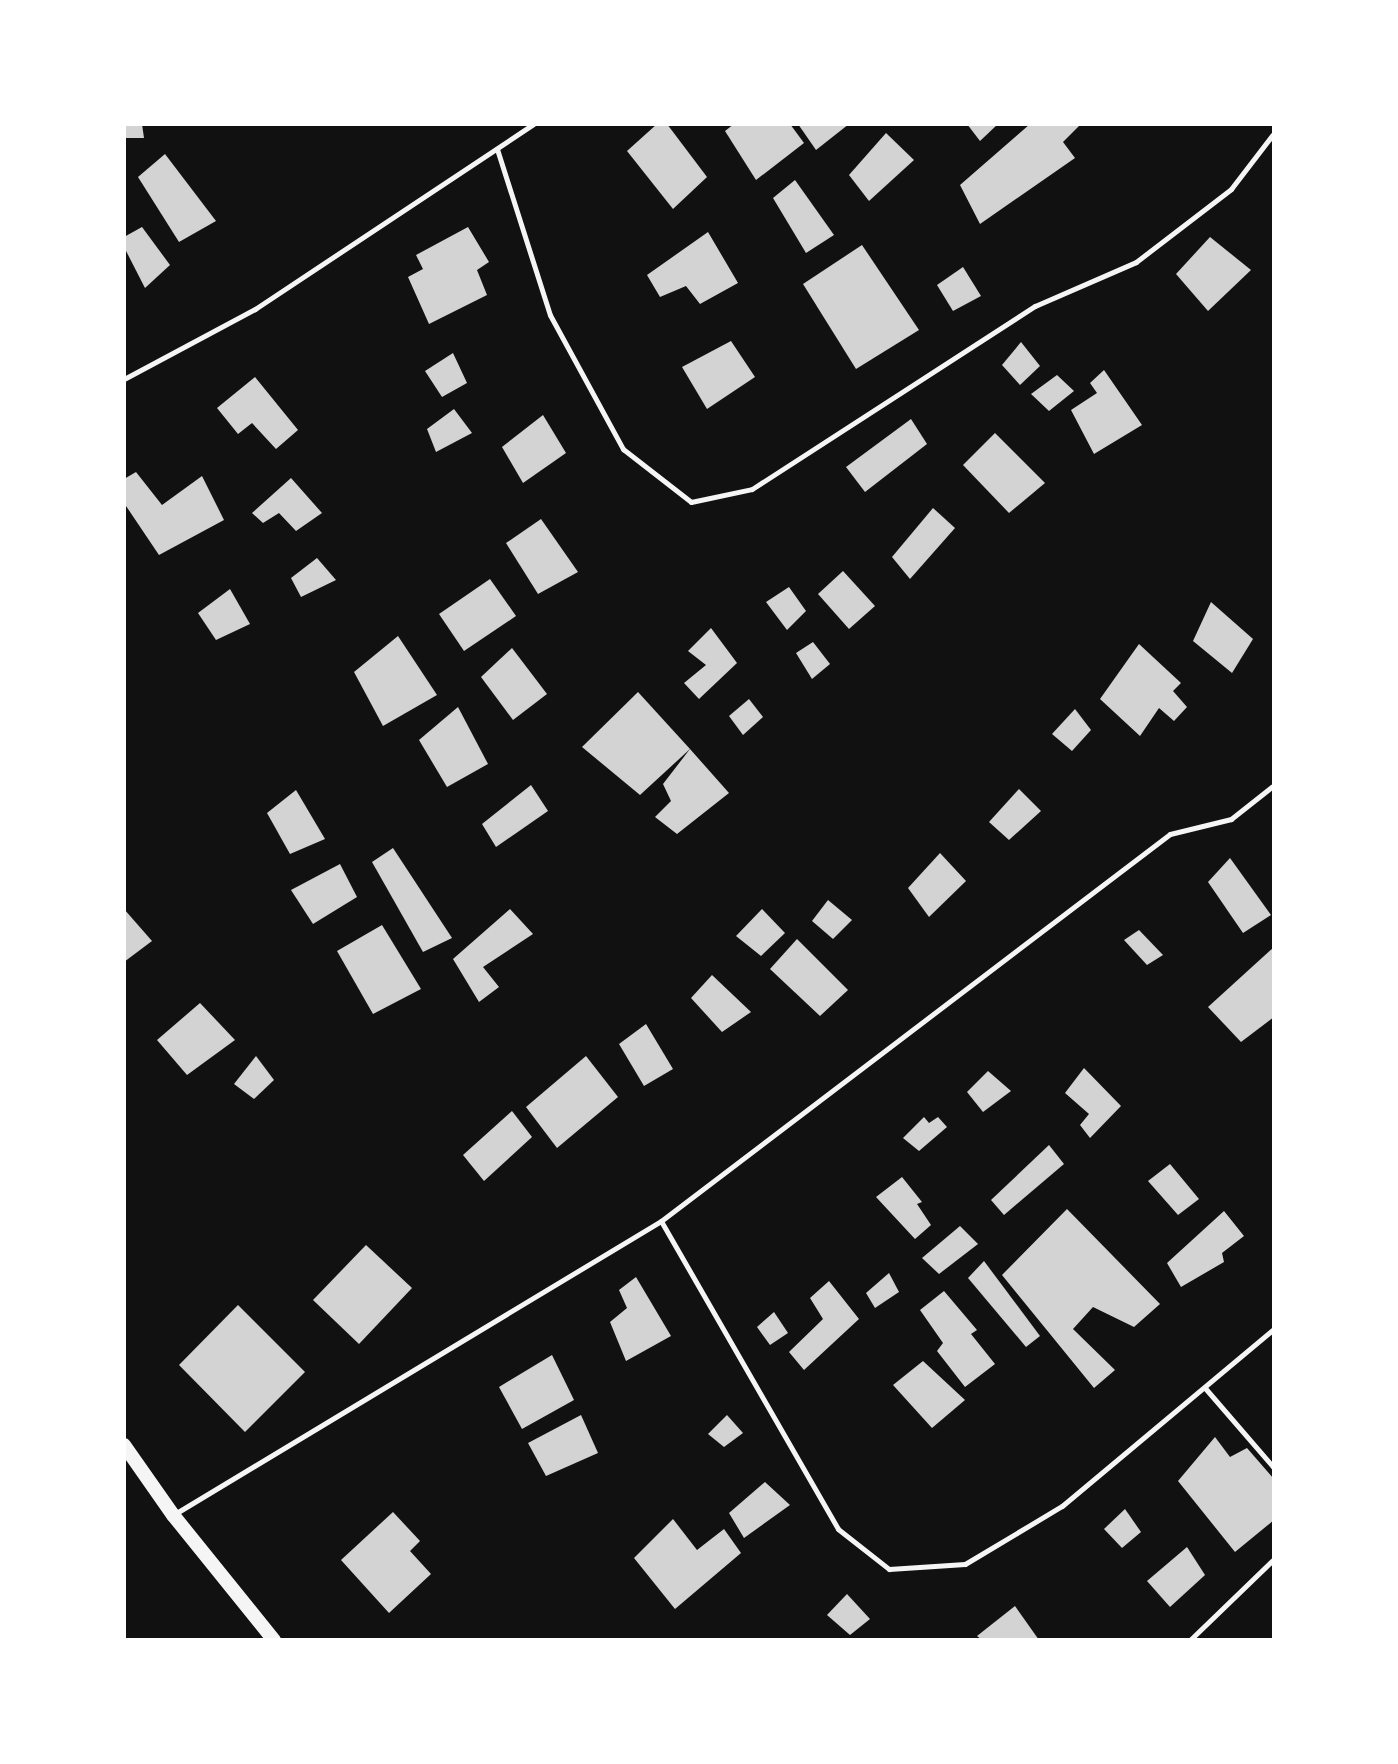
<!DOCTYPE html>
<html>
<head>
<meta charset="utf-8">
<style>
  body { margin:0 }
  #map { position:relative; width:1398px; height:1764px; overflow:hidden; background:#111; font-family:Quicksand,sans-serif }
  div>[style] { position:absolute }
  .building>* { inset:0; background:#d3d3d3 }
  .service>* { height:5px; margin:-2.5px; padding:0 2.5px; transform-origin:2.5px; border-radius:2.5px; background:#f5f5f5 }
  .secondary>* { height:14px; margin:-7px; padding:0 7px; transform-origin:7px; border-radius:7px; background:#f5f5f5 }
  span { translate:-50% -50%; white-space:nowrap; text-align:center; line-height:1.15; -webkit-text-stroke:5px #fff; paint-order:stroke }
  .frame { position:absolute; inset:0; border:126px solid #fff; pointer-events:none }
</style>
</head>
<body>
<div id="map">
  <div class="building">
    <i style="clip-path:polygon(124px 124px,142px 124px,144px 138px,124px 138px)"></i>
    <i style="clip-path:polygon(657px 124px,667px 124px,707px 177px,673px 209px,627px 151px)"></i>
    <i style="clip-path:polygon(734px 124px,790px 124px,804px 143px,756px 180px,725px 131px)"></i>
    <i style="clip-path:polygon(798px 124px,849px 124px,816px 150px)"></i>
    <i style="clip-path:polygon(967px 124px,998px 124px,980px 141px)"></i>
    <i style="clip-path:polygon(1030px 124px,1081px 124px,1063px 142px,1075px 158px,980px 224px,960px 185px)"></i>
    <i style="clip-path:polygon(886px 133px,914px 160px,869px 201px,849px 175px)"></i>
    <i style="clip-path:polygon(165px 154px,216px 221px,179px 242px,138px 177px)"></i>
    <i style="clip-path:polygon(795px 180px,834px 235px,806px 253px,773px 198px)"></i>
    <i style="clip-path:polygon(142px 227px,170px 265px,145px 288px,124px 247px,124px 237px)"></i>
    <i style="clip-path:polygon(468px 227px,489px 262px,477px 270px,487px 295px,429px 324px,408px 277px,423px 269px,416px 255px)"></i>
    <i style="clip-path:polygon(708px 232px,738px 283px,700px 304px,686px 286px,660px 297px,647px 275px)"></i>
    <i style="clip-path:polygon(1210px 237px,1251px 270px,1208px 311px,1176px 274px)"></i>
    <i style="clip-path:polygon(862px 245px,919px 330px,856px 369px,803px 284px)"></i>
    <i style="clip-path:polygon(963px 267px,981px 296px,953px 311px,937px 285px)"></i>
    <i style="clip-path:polygon(731px 341px,755px 377px,707px 409px,682px 367px)"></i>
    <i style="clip-path:polygon(1021px 342px,1040px 366px,1020px 385px,1002px 365px)"></i>
    <i style="clip-path:polygon(453px 353px,467px 383px,442px 397px,425px 371px)"></i>
    <i style="clip-path:polygon(1104px 370px,1142px 425px,1094px 454px,1071px 410px,1097px 393px,1090px 383px)"></i>
    <i style="clip-path:polygon(1057px 375px,1074px 391px,1049px 411px,1031px 394px)"></i>
    <i style="clip-path:polygon(255px 377px,298px 430px,276px 449px,252px 423px,238px 434px,217px 408px)"></i>
    <i style="clip-path:polygon(454px 409px,472px 433px,436px 452px,427px 429px)"></i>
    <i style="clip-path:polygon(543px 415px,566px 453px,523px 483px,502px 447px)"></i>
    <i style="clip-path:polygon(911px 419px,927px 444px,865px 492px,846px 467px)"></i>
    <i style="clip-path:polygon(995px 433px,1045px 483px,1009px 513px,963px 465px)"></i>
    <i style="clip-path:polygon(136px 472px,162px 505px,202px 476px,224px 520px,159px 555px,124px 503px,124px 479px)"></i>
    <i style="clip-path:polygon(291px 478px,322px 513px,296px 531px,279px 513px,263px 523px,252px 513px)"></i>
    <i style="clip-path:polygon(933px 508px,955px 528px,910px 579px,892px 557px)"></i>
    <i style="clip-path:polygon(541px 519px,578px 572px,538px 594px,506px 543px)"></i>
    <i style="clip-path:polygon(317px 558px,336px 580px,301px 597px,291px 578px)"></i>
    <i style="clip-path:polygon(843px 571px,875px 606px,849px 629px,818px 594px)"></i>
    <i style="clip-path:polygon(490px 579px,516px 616px,464px 651px,439px 614px)"></i>
    <i style="clip-path:polygon(789px 587px,806px 611px,787px 630px,766px 602px)"></i>
    <i style="clip-path:polygon(230px 589px,250px 624px,216px 640px,198px 613px)"></i>
    <i style="clip-path:polygon(1211px 602px,1253px 639px,1232px 673px,1193px 641px)"></i>
    <i style="clip-path:polygon(711px 628px,737px 663px,699px 699px,684px 683px,706px 665px,688px 651px)"></i>
    <i style="clip-path:polygon(398px 636px,437px 695px,383px 726px,354px 672px)"></i>
    <i style="clip-path:polygon(813px 642px,830px 664px,812px 679px,796px 653px)"></i>
    <i style="clip-path:polygon(1139px 644px,1181px 683px,1173px 691px,1187px 707px,1174px 721px,1159px 708px,1140px 736px,1100px 699px)"></i>
    <i style="clip-path:polygon(512px 648px,547px 694px,513px 720px,481px 677px)"></i>
    <i style="clip-path:polygon(638px 692px,690px 749px,640px 795px,582px 747px)"></i>
    <i style="clip-path:polygon(749px 699px,763px 717px,743px 735px,729px 716px)"></i>
    <i style="clip-path:polygon(458px 707px,488px 764px,447px 787px,419px 740px)"></i>
    <i style="clip-path:polygon(1075px 709px,1091px 730px,1072px 751px,1052px 734px)"></i>
    <i style="clip-path:polygon(690px 749px,729px 793px,677px 834px,655px 817px,671px 801px,663px 784px)"></i>
    <i style="clip-path:polygon(531px 785px,548px 811px,496px 847px,482px 824px)"></i>
    <i style="clip-path:polygon(1019px 789px,1041px 811px,1009px 840px,989px 822px)"></i>
    <i style="clip-path:polygon(296px 790px,325px 839px,290px 854px,267px 813px)"></i>
    <i style="clip-path:polygon(393px 848px,452px 938px,423px 952px,372px 862px)"></i>
    <i style="clip-path:polygon(940px 853px,966px 881px,929px 917px,908px 888px)"></i>
    <i style="clip-path:polygon(1230px 858px,1271px 915px,1243px 933px,1208px 882px)"></i>
    <i style="clip-path:polygon(340px 864px,357px 897px,313px 924px,291px 890px)"></i>
    <i style="clip-path:polygon(828px 900px,852px 920px,833px 939px,812px 921px)"></i>
    <i style="clip-path:polygon(124px 909px,152px 941px,124px 962px)"></i>
    <i style="clip-path:polygon(510px 909px,533px 934px,483px 967px,499px 987px,479px 1002px,453px 959px)"></i>
    <i style="clip-path:polygon(762px 909px,785px 933px,761px 956px,736px 936px)"></i>
    <i style="clip-path:polygon(382px 925px,421px 989px,373px 1014px,337px 951px)"></i>
    <i style="clip-path:polygon(1139px 930px,1163px 955px,1147px 965px,1124px 940px)"></i>
    <i style="clip-path:polygon(797px 939px,848px 990px,820px 1016px,770px 969px)"></i>
    <i style="clip-path:polygon(1274px 947px,1274px 1017px,1241px 1042px,1208px 1007px)"></i>
    <i style="clip-path:polygon(712px 975px,751px 1012px,722px 1032px,691px 998px)"></i>
    <i style="clip-path:polygon(200px 1003px,235px 1040px,187px 1075px,157px 1040px)"></i>
    <i style="clip-path:polygon(646px 1024px,673px 1069px,644px 1086px,619px 1044px)"></i>
    <i style="clip-path:polygon(256px 1056px,274px 1080px,254px 1099px,234px 1084px)"></i>
    <i style="clip-path:polygon(586px 1056px,618px 1097px,557px 1148px,526px 1107px)"></i>
    <i style="clip-path:polygon(1084px 1068px,1121px 1106px,1090px 1138px,1080px 1125px,1089px 1114px,1065px 1093px)"></i>
    <i style="clip-path:polygon(988px 1071px,1011px 1091px,983px 1112px,967px 1092px)"></i>
    <i style="clip-path:polygon(512px 1111px,532px 1137px,484px 1181px,463px 1155px)"></i>
    <i style="clip-path:polygon(924px 1117px,929px 1123px,938px 1117px,947px 1127px,919px 1151px,903px 1138px)"></i>
    <i style="clip-path:polygon(1049px 1145px,1064px 1164px,1004px 1215px,991px 1200px)"></i>
    <i style="clip-path:polygon(1170px 1164px,1199px 1199px,1178px 1215px,1148px 1181px)"></i>
    <i style="clip-path:polygon(902px 1177px,922px 1202px,917px 1204px,931px 1225px,915px 1239px,876px 1197px)"></i>
    <i style="clip-path:polygon(1067px 1209px,1160px 1304px,1134px 1327px,1093px 1307px,1073px 1329px,1115px 1370px,1094px 1388px,1002px 1275px)"></i>
    <i style="clip-path:polygon(1224px 1211px,1244px 1236px,1222px 1253px,1224px 1262px,1181px 1287px,1167px 1263px)"></i>
    <i style="clip-path:polygon(960px 1226px,978px 1244px,939px 1274px,922px 1258px)"></i>
    <i style="clip-path:polygon(366px 1245px,412px 1288px,359px 1344px,313px 1300px)"></i>
    <i style="clip-path:polygon(984px 1261px,1040px 1336px,1026px 1347px,968px 1278px)"></i>
    <i style="clip-path:polygon(889px 1273px,899px 1292px,875px 1308px,866px 1293px)"></i>
    <i style="clip-path:polygon(636px 1277px,671px 1336px,626px 1361px,610px 1322px,627px 1308px,619px 1290px)"></i>
    <i style="clip-path:polygon(829px 1281px,859px 1319px,804px 1370px,789px 1352px,823px 1319px,810px 1298px)"></i>
    <i style="clip-path:polygon(944px 1291px,977px 1330px,971px 1334px,995px 1364px,965px 1387px,937px 1351px,943px 1343px,920px 1310px)"></i>
    <i style="clip-path:polygon(238px 1305px,305px 1372px,245px 1432px,179px 1365px)"></i>
    <i style="clip-path:polygon(774px 1312px,788px 1333px,770px 1345px,757px 1327px)"></i>
    <i style="clip-path:polygon(552px 1355px,574px 1400px,522px 1429px,499px 1387px)"></i>
    <i style="clip-path:polygon(923px 1361px,965px 1400px,932px 1428px,893px 1385px)"></i>
    <i style="clip-path:polygon(581px 1415px,598px 1453px,546px 1476px,528px 1443px)"></i>
    <i style="clip-path:polygon(727px 1415px,743px 1433px,724px 1447px,708px 1434px)"></i>
    <i style="clip-path:polygon(1215px 1437px,1230px 1457px,1247px 1448px,1274px 1479px,1274px 1520px,1235px 1552px,1178px 1481px)"></i>
    <i style="clip-path:polygon(765px 1482px,790px 1505px,744px 1538px,729px 1513px)"></i>
    <i style="clip-path:polygon(1125px 1509px,1141px 1532px,1122px 1548px,1104px 1529px)"></i>
    <i style="clip-path:polygon(393px 1512px,420px 1541px,410px 1551px,431px 1574px,389px 1613px,341px 1560px)"></i>
    <i style="clip-path:polygon(673px 1519px,697px 1550px,724px 1529px,741px 1553px,675px 1609px,634px 1558px)"></i>
    <i style="clip-path:polygon(1187px 1547px,1205px 1575px,1170px 1607px,1147px 1581px)"></i>
    <i style="clip-path:polygon(847px 1594px,870px 1619px,850px 1635px,827px 1615px)"></i>
    <i style="clip-path:polygon(1015px 1606px,1039px 1640px,982px 1640px,977px 1636px)"></i>
  </div>
  <div class="service">
    <i style="left:497px;top:149px;width:174px;rotate:72.3deg"></i>
    <i style="left:550px;top:315px;width:153px;rotate:61.4deg"></i>
    <i style="left:623px;top:449px;width:86px;rotate:37.9deg"></i>
    <i style="left:691px;top:502px;width:62px;rotate:-12deg"></i>
    <i style="left:752px;top:489px;width:337px;rotate:-32.9deg"></i>
    <i style="left:1035px;top:306px;width:110px;rotate:-23.5deg"></i>
    <i style="left:1136px;top:262px;width:120px;rotate:-37.5deg"></i>
    <i style="left:1231px;top:189px;width:71px;rotate:-52.5deg"></i>
    <i style="left:124px;top:379px;width:149px;rotate:-28.1deg"></i>
    <i style="left:255px;top:309px;width:334px;rotate:-33.6deg"></i>
    <i style="left:661px;top:1221px;width:355px;rotate:60.1deg"></i>
    <i style="left:838px;top:1529px;width:65px;rotate:38.1deg"></i>
    <i style="left:889px;top:1569px;width:76px;rotate:-3.8deg"></i>
    <i style="left:965px;top:1564px;width:113px;rotate:-30.9deg"></i>
    <i style="left:1062px;top:1506px;width:276px;rotate:-39.9deg"></i>
    <i style="left:1205px;top:1388px;width:106px;rotate:49.2deg"></i>
    <i style="left:173px;top:1515px;width:570px;rotate:-31.07deg"></i>
    <i style="left:661px;top:1221px;width:639px;rotate:-37.25deg"></i>
    <i style="left:1170px;top:834px;width:63px;rotate:-13.8deg"></i>
    <i style="left:1231px;top:819px;width:55px;rotate:-38.3deg"></i>
    <i style="left:1190px;top:1640px;width:117px;rotate:-44deg"></i>
  </div>
  <div class="secondary">
    <i style="left:124px;top:1445px;width:85px;rotate:55deg"></i>
    <i style="left:173px;top:1515px;width:161px;rotate:51.1deg"></i>
  </div>
  <div class="frame"></div>
</div>
</body>
</html>
